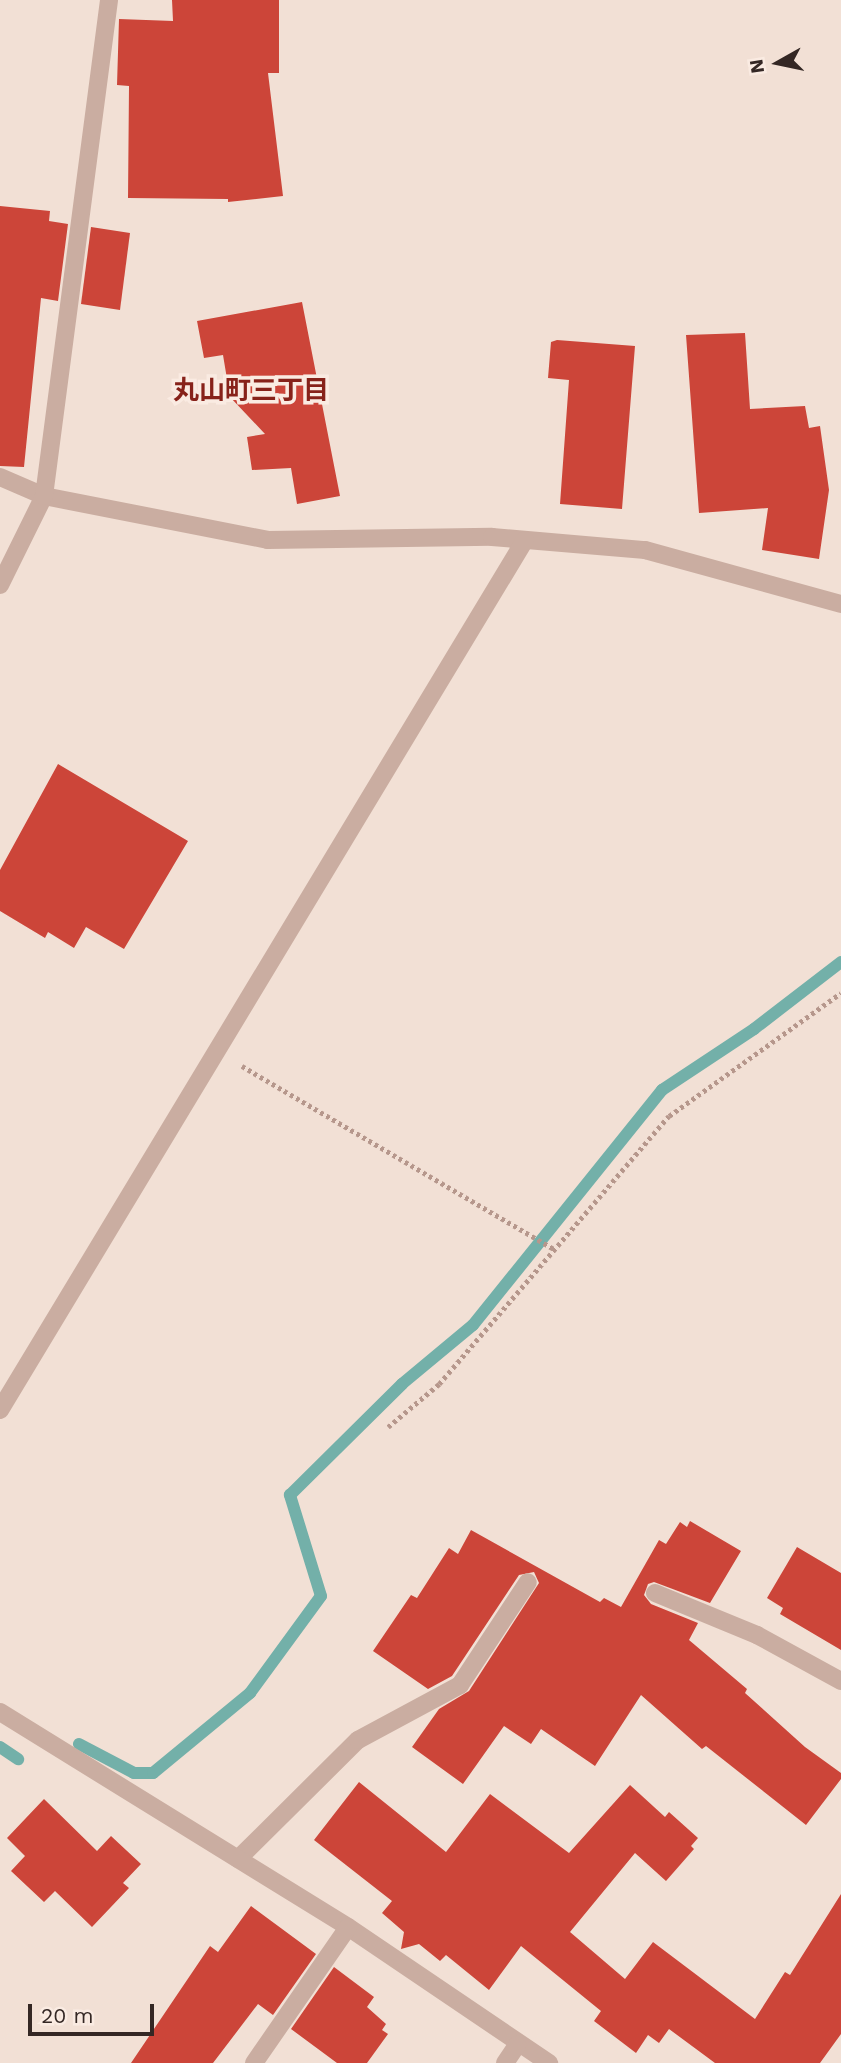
<!DOCTYPE html>
<html>
<head>
<meta charset="utf-8">
<style>
  body { margin:0 }
  #map { position:relative; width:841px; height:2063px; overflow:hidden; background:#f2e0d5; font-family:"Work Sans","Noto Sans JP",sans-serif }
  div>[style] { position:absolute }
  .stream>* { height:12px; margin:-6px; padding:0 6px; transform-origin:6px; border-radius:6px; background:#73b0a9 }
  .building>* { inset:0; background:#cc4539 }
  .path>* { height:4.5px; margin-top:-2.25px; transform-origin:0; background:repeating-linear-gradient(90deg,#b6978c 0 3.5px,transparent 0 7px) }
  .service>* { height:18px; margin:-9px; padding:0 9px; transform-origin:9px; border-radius:9px; background:#caada1 }
  .minor>* { height:18px; margin:-9px; padding:0 9px; transform-origin:9px; border-radius:9px; background:#caada1 }
  span { translate:-50% -50%; white-space:nowrap; text-align:center; line-height:1.15; -webkit-text-stroke:7px #faebe2; paint-order:stroke }
  .neighbourhood-label { font-size:26px; color:#87221a; font-weight:700 }
  .north { position:absolute; left:743px; top:28px; width:70px; height:70px; -webkit-text-stroke:5px #faebe2; paint-order:stroke; rotate:261deg; font-size:19px; font-weight:700; line-height:28px; text-align:center; color:#342724 }
  .north::after { content:''; display:block; margin:auto; width:24px; height:32px; background:#342724; clip-path:polygon(50% 0,100% 100%,50% 72%,0 100%) }
  .scale { position:absolute; left:28px; top:2004px; width:126px; height:32px; box-sizing:border-box; border:4px solid #342724; border-top:0; padding-left:9px; font-size:21px; line-height:24px; white-space:nowrap; color:#342724; -webkit-text-stroke:5px #faebe2; paint-order:stroke }
</style>
</head>
<body>
<div id="map">
  <div class="stream">
    <i style="left:79px;top:1744px;width:62px;rotate:27.8deg"></i>
    <i style="left:134px;top:1773px;width:19px"></i>
    <i style="left:153px;top:1773px;width:126px;rotate:-39.5deg"></i>
    <i style="left:250px;top:1693px;width:120px;rotate:-53.8deg"></i>
    <i style="left:321px;top:1596px;width:106px;rotate:-107.1deg"></i>
    <i style="left:290px;top:1495px;width:158px;rotate:-44.7deg"></i>
    <i style="left:402px;top:1384px;width:92px;rotate:-39.7deg"></i>
    <i style="left:473px;top:1325px;width:302px;rotate:-51.2deg"></i>
    <i style="left:662px;top:1090px;width:110px;rotate:-33.5deg"></i>
    <i style="left:754px;top:1029px;width:110px;rotate:-37.6deg"></i>
    <i style="left:0;top:1747px;width:22px;rotate:34deg"></i>
  </div>
  <div class="building">
    <i style="clip-path:polygon(172px 0,279px 0,279px 73px,268px 73px,283px 196px,228px 202px,228px 199px,128px 198px,129px 86px,117px 85px,119px 19px,173px 21px)"></i>
    <i style="clip-path:polygon(0 206px,50px 211px,49px 221px,68px 224px,58px 301px,41px 298px,24px 467px,0 466px)"></i>
    <i style="clip-path:polygon(91px 227px,130px 233px,120px 310px,81px 304px)"></i>
    <i style="clip-path:polygon(302px 302px,340px 496px,297px 504px,291px 468px,252px 470px,247px 437px,265px 434px,230px 397px,223px 355px,204px 358px,197px 321px)"></i>
    <i style="clip-path:polygon(745px 333px,750px 409px,805px 406px,809px 428px,820px 426px,829px 490px,819px 559px,762px 550px,768px 508px,699px 513px,686px 335px)"></i>
    <i style="clip-path:polygon(557px 340px,635px 346px,622px 509px,560px 504px,569px 380px,548px 378px,551px 342px)"></i>
    <i style="clip-path:polygon(58px 764px,188px 841px,124px 949px,86px 927px,74px 948px,48px 932px,45px 938px,0 911px,0 870px)"></i>
    <i style="clip-path:polygon(690px 1521px,741px 1551px,710px 1603px,654px 1582px,648px 1584px,644px 1595px,651px 1604px,698px 1623px,689px 1640px,747px 1689px,745px 1693px,805px 1747px,841px 1773px,841px 1779px,806px 1825px,706px 1746px,702px 1749px,641px 1695px,595px 1766px,541px 1729px,531px 1744px,504px 1726px,463px 1784px,412px 1747px,439px 1709px,469px 1691px,539px 1583px,534px 1572px,519px 1575px,452px 1676px,428px 1689px,373px 1651px,411px 1595px,417px 1598px,449px 1548px,458px 1554px,471px 1530px,600px 1602px,604px 1598px,621px 1607px,659px 1540px,666px 1544px,680px 1522px,687px 1527px)"></i>
    <i style="clip-path:polygon(797px 1547px,841px 1573px,841px 1650px,780px 1614px,783px 1608px,767px 1598px)"></i>
    <i style="clip-path:polygon(359px 1782px,446px 1852px,490px 1794px,569px 1853px,630px 1785px,665px 1817px,669px 1812px,698px 1838px,691px 1846px,694px 1849px,666px 1881px,635px 1853px,570px 1932px,625px 1979px,653px 1942px,755px 2019px,785px 1972px,790px 1975px,841px 1894px,841px 2034px,820px 2063px,715px 2063px,669px 2029px,659px 2043px,648px 2035px,636px 2053px,594px 2021px,601px 2011px,521px 1946px,489px 1990px,446px 1955px,440px 1961px,419px 1944px,401px 1949px,404px 1932px,382px 1913px,392px 1901px,314px 1840px)"></i>
    <i style="clip-path:polygon(44px 1799px,97px 1851px,111px 1836px,141px 1864px,123px 1883px,129px 1888px,92px 1927px,55px 1891px,44px 1902px,11px 1871px,25px 1856px,7px 1838px)"></i>
    <i style="clip-path:polygon(251px 1906px,316px 1954px,273px 2015px,258px 2004px,213px 2063px,131px 2063px,210px 1946px,218px 1952px)"></i>
    <i style="clip-path:polygon(334px 1967px,374px 1997px,367px 2007px,386px 2024px,382px 2030px,388px 2034px,367px 2063px,337px 2063px,291px 2029px)"></i>
  </div>
  <div class="path">
    <i style="left:242px;top:1066px;width:362px;rotate:30.4deg"></i>
    <i style="left:388px;top:1427px;width:67px;rotate:-40.1deg"></i>
    <i style="left:439px;top:1384px;width:353px;rotate:-49.4deg"></i>
    <i style="left:669px;top:1116px;width:211px;rotate:-35.6deg"></i>
  </div>
  <div class="service">
    <i style="left:655px;top:1593px;width:110px;rotate:22.4deg"></i>
    <i style="left:757px;top:1635px;width:96px;rotate:28.7deg"></i>
    <i style="left:238px;top:1859px;width:169px;rotate:-44.8deg"></i>
    <i style="left:358px;top:1740px;width:116px;rotate:-28.3deg"></i>
    <i style="left:460px;top:1685px;width:123px;rotate:-56.6deg"></i>
  </div>
  <div class="minor">
    <i style="left:0;top:477px;width:48px;rotate:23.4deg"></i>
    <i style="left:44px;top:496px;width:228px;rotate:11.1deg"></i>
    <i style="left:268px;top:540px;width:224px;rotate:-0.8deg"></i>
    <i style="left:492px;top:537px;width:154px;rotate:4.9deg"></i>
    <i style="left:645px;top:550px;width:203px;rotate:15.4deg"></i>
    <i style="left:0;top:585px;width:99px;rotate:-63.7deg"></i>
    <i style="left:44px;top:496px;width:500px;rotate:-82.53deg"></i>
    <i style="left:0;top:1410px;width:1016px;rotate:-58.89deg"></i>
    <i style="left:0;top:1712px;width:409px;rotate:31.7deg"></i>
    <i style="left:348px;top:1927px;width:243px;rotate:34.1deg"></i>
    <i style="left:254px;top:2063px;width:165px;rotate:-55.3deg"></i>
    <i style="left:505px;top:2063px;width:22px;rotate:-56deg"></i>
  </div>
  <div class="neighbourhood-label">
    <span style="left:251px;top:391px">丸山町三丁目</span>
  </div>
  <div class="north">N</div>
  <div class="scale">20 m</div>
</div>
</body>
</html>
